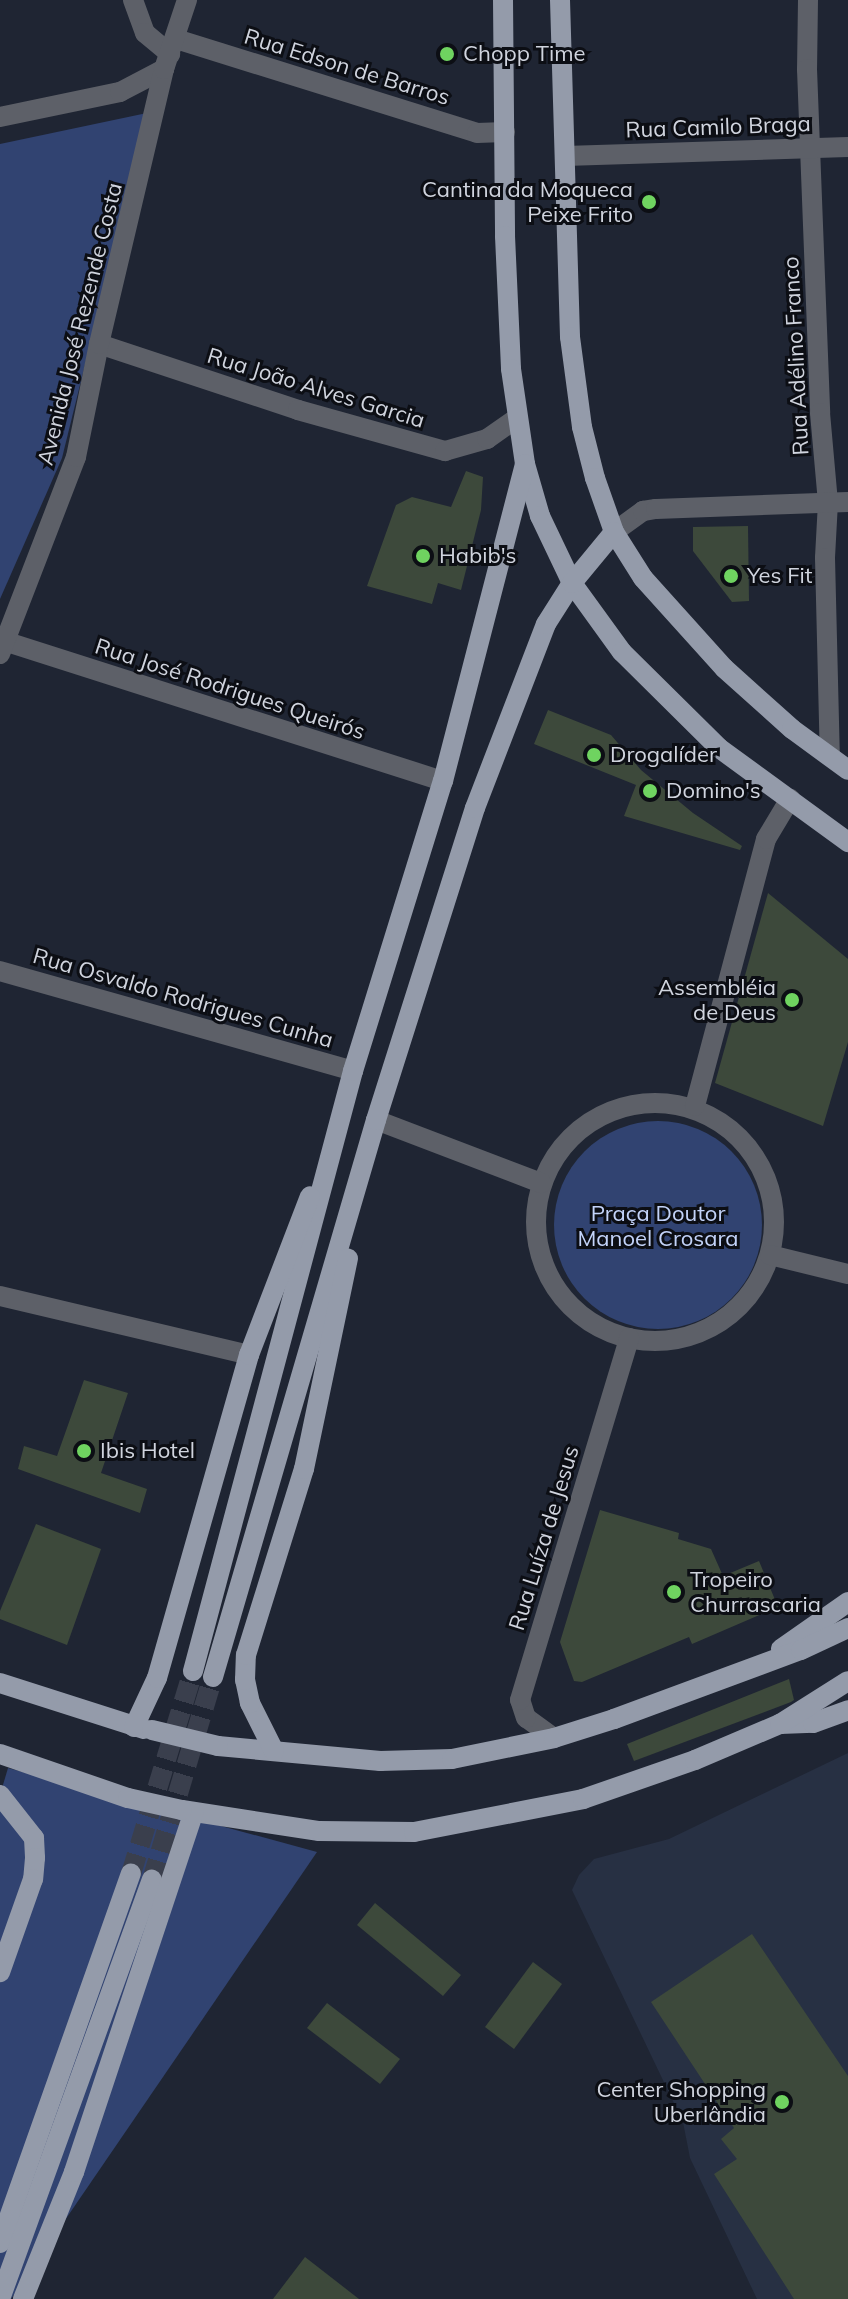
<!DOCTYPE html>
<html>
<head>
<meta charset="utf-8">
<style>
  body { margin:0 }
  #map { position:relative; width:848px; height:2299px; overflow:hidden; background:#1f2533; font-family:Mulish,sans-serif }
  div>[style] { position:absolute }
  .built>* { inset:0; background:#273043 }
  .green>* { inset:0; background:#314371 }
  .round { border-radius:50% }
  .building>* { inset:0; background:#3d493b }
  .major-tunnel>* { height:20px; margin-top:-10px; transform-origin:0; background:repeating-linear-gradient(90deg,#3a3f4d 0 20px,transparent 0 30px) }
  .minor>* { height:20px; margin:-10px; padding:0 10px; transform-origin:10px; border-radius:10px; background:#5d6068 }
  .minor>.ring { margin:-10px; padding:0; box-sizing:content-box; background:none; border:20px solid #5d6068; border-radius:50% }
  .major>* { height:20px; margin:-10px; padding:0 10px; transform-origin:10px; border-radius:10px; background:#949baa }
  .major-bridge>* { height:20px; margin:-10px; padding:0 10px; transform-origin:10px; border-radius:10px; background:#949baa }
  .dots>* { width:22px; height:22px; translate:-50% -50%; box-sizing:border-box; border:4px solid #0c0e14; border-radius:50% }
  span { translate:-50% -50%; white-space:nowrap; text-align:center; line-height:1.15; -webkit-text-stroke:6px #0c0e14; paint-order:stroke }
  .poi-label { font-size:22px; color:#d0d4de }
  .left { translate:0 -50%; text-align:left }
  .right { translate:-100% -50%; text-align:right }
  .street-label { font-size:22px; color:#d0d4de }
  .park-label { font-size:22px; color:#c3d3f9 }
</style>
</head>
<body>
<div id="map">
  <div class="built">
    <i style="clip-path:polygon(848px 1753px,848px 2299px,757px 2299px,690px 2158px,683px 2122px,572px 1890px,579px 1875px,594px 1859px,669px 1839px)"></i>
  </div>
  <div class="green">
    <i style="clip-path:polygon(147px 113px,62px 458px,0 599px,0 144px)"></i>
    <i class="round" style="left:554px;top:1121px;width:208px;height:208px"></i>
    <i style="clip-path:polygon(8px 1768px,317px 1852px,11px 2299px,0 2299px,0 1795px)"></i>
  </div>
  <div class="building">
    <i style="clip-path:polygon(466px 471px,483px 477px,481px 510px,461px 590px,438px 583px,432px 604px,367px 586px,396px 505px,412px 497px,451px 507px)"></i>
    <i style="clip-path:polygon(748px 526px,749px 601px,732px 602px,693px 551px,693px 527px)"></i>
    <i style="clip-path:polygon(548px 710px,611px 735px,641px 770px,693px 813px,742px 846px,740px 850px,624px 816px,636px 785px,534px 744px)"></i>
    <i style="clip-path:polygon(768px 893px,848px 959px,848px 1042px,823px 1126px,715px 1083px)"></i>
    <i style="clip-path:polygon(84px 1380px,128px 1393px,101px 1473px,147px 1489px,140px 1513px,18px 1469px,24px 1446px,57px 1456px)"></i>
    <i style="clip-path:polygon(600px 1510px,679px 1533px,678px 1539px,711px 1549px,723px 1576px,759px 1561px,778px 1607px,692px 1644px,689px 1637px,582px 1682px,574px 1681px,560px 1642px)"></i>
    <i style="clip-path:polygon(36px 1524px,101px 1549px,67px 1645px,0 1619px,0 1611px)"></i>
    <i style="clip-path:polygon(789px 1679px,794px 1700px,791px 1702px,634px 1761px,627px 1744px)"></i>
    <i style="clip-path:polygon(375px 1903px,461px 1975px,443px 1996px,357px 1925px)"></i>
    <i style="clip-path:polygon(752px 1934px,848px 2076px,848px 2299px,794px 2299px,714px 2174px,737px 2159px,721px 2139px,734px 2128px,651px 2002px)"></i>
    <i style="clip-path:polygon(533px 1962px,562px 1984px,514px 2049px,485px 2027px)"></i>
    <i style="clip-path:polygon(327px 2003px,400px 2059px,380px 2084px,307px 2028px)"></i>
    <i style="clip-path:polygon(305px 2257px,359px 2299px,273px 2299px)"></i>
  </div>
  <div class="major-tunnel">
    <i style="left:131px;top:1874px;width:212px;rotate:-73deg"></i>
    <i style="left:152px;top:1880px;width:212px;rotate:-73.3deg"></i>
  </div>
  <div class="minor">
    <i style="left:133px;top:0;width:35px;rotate:70deg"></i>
    <i style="left:145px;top:33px;width:33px;rotate:40deg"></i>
    <i style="left:808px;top:0;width:69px;rotate:90.8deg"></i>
    <i style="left:807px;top:69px;width:344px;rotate:87.8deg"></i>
    <i style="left:820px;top:413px;width:89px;rotate:84.9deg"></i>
    <i style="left:828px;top:502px;width:56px;rotate:93.1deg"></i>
    <i style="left:825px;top:558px;width:198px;rotate:88.6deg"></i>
    <i style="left:176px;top:39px;width:315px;rotate:17.3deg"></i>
    <i style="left:477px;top:133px;width:28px;rotate:-2deg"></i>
    <i style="left:0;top:117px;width:123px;rotate:-11.8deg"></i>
    <i style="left:120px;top:92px;width:50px;rotate:-27.6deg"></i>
    <i style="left:565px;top:156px;width:283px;rotate:-1.8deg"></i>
    <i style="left:99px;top:344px;width:210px;rotate:18.3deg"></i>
    <i style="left:298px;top:410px;width:153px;rotate:15.6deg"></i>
    <i style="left:445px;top:451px;width:44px;rotate:-15.9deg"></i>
    <i style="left:487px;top:439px;width:35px;rotate:-35deg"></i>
    <i style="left:614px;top:532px;width:36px;rotate:-36deg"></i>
    <i style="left:643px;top:511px;width:13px;rotate:-9deg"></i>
    <i style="left:656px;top:509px;width:192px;rotate:-2.1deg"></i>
    <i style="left:4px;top:641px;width:461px;rotate:17.7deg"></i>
    <i style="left:0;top:654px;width:211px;rotate:-68.9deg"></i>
    <i style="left:76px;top:457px;width:115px;rotate:-78.5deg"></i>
    <i style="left:99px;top:344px;width:283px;rotate:-76.7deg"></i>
    <i style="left:164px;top:69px;width:73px;rotate:-71.6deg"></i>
    <i style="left:0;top:971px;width:367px;rotate:15.8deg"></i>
    <i class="ring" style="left:536px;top:1103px;width:218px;height:218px"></i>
    <i style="left:695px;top:1106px;width:276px;rotate:-75.1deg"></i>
    <i style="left:766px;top:839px;width:47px;rotate:-59deg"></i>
    <i style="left:376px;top:1120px;width:177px;rotate:20.9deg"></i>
    <i style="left:770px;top:1255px;width:80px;rotate:13.7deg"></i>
    <i style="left:0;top:1296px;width:256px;rotate:13.3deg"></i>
    <i style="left:554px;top:1738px;width:34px;rotate:-144deg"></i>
    <i style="left:526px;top:1718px;width:19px;rotate:-108deg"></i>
    <i style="left:520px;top:1700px;width:378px;rotate:-73.2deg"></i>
  </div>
  <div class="major">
    <i style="left:503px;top:0;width:236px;rotate:89.5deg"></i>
    <i style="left:505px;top:236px;width:133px;rotate:87.4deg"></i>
    <i style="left:511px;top:369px;width:96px;rotate:81.6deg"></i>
    <i style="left:525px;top:464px;width:54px;rotate:73.9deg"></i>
    <i style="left:540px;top:516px;width:74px;rotate:64.5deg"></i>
    <i style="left:572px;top:583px;width:85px;rotate:54.1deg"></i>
    <i style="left:622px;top:652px;width:136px;rotate:44.7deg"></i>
    <i style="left:719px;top:748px;width:160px;rotate:36.1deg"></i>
    <i style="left:560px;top:0;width:337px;rotate:88.3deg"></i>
    <i style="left:570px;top:337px;width:91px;rotate:82.4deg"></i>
    <i style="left:582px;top:427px;width:53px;rotate:75.7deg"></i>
    <i style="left:595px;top:478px;width:57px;rotate:70.6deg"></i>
    <i style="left:614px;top:532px;width:54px;rotate:57.8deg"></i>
    <i style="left:643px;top:578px;width:121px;rotate:48deg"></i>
    <i style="left:724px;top:668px;width:91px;rotate:41.9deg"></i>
    <i style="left:792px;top:729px;width:69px;rotate:36.2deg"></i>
    <i style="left:781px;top:1649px;width:82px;rotate:-35deg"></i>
    <i style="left:193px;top:1671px;width:621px;rotate:-75.07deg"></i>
    <i style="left:353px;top:1071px;width:304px;rotate:-72.8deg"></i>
    <i style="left:443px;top:781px;width:327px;rotate:-75.5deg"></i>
    <i style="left:213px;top:1677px;width:580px;rotate:-73.69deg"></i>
    <i style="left:376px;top:1120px;width:327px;rotate:-72.4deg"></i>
    <i style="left:475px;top:808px;width:197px;rotate:-68.9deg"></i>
    <i style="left:546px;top:624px;width:49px;rotate:-57.6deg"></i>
    <i style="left:572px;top:583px;width:66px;rotate:-50.5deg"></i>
    <i style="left:0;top:1683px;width:151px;rotate:17.7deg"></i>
    <i style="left:780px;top:1724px;width:33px;rotate:-2deg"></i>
    <i style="left:813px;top:1723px;width:37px;rotate:-20deg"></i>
    <i style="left:134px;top:1727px;width:54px;rotate:-64.9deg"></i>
    <i style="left:157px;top:1678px;width:336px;rotate:-74.1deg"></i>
    <i style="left:249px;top:1355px;width:170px;rotate:-69deg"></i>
    <i style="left:218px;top:1746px;width:163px;rotate:5.3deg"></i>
    <i style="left:380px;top:1761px;width:72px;rotate:-1.6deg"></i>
    <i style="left:452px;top:1759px;width:104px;rotate:-11.6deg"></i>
    <i style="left:554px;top:1738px;width:63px;rotate:-17.6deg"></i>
    <i style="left:614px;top:1719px;width:199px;rotate:-20.3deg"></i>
    <i style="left:801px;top:1650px;width:52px;rotate:-25.1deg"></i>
    <i style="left:274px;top:1751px;width:54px;rotate:-116.6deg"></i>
    <i style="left:250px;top:1703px;width:24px;rotate:-102deg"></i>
    <i style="left:245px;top:1680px;width:25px;rotate:-88deg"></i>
    <i style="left:246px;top:1655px;width:195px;rotate:-72.7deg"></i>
    <i style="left:304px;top:1469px;width:215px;rotate:-78.2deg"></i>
    <i style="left:0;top:1754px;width:135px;rotate:19deg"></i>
    <i style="left:0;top:1795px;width:55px;rotate:51.7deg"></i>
    <i style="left:34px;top:1838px;width:20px;rotate:87deg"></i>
    <i style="left:35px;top:1858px;width:21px;rotate:95deg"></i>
    <i style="left:33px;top:1879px;width:99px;rotate:109.5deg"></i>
    <i style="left:182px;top:1810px;width:139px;rotate:8.7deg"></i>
    <i style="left:319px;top:1831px;width:95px;rotate:0.6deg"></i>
    <i style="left:414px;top:1832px;width:172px;rotate:-11deg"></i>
    <i style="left:583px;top:1799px;width:119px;rotate:-19.2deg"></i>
    <i style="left:695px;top:1760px;width:92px;rotate:-23deg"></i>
    <i style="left:780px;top:1724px;width:80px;rotate:-32.3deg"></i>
    <i style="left:0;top:2243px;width:392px;rotate:-70.5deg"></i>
    <i style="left:0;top:2299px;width:446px;rotate:-70.1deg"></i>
    <i style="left:23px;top:2299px;width:137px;rotate:-68.1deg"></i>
    <i style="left:74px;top:2172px;width:379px;rotate:-71.6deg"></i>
  </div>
  <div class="major-bridge">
    <i style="left:152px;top:1730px;width:68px;rotate:13.6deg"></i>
    <i style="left:128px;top:1798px;width:55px;rotate:12.5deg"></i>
  </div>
  <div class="dots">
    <i style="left:447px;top:54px;background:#6fd360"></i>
    <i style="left:649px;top:202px;background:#6fd360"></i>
    <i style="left:423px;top:556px;background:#6fd360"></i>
    <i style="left:731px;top:576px;background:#6fd360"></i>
    <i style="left:594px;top:755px;background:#6fd360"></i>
    <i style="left:650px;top:791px;background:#6fd360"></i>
    <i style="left:792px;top:1000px;background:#6fd360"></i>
    <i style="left:84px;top:1451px;background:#6fd360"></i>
    <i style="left:674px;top:1592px;background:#6fd360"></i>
    <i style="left:782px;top:2102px;background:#6fd360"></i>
  </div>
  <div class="poi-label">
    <span class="left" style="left:463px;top:54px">Chopp Time</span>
    <span class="right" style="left:633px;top:202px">Cantina da Moqueca<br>Peixe Frito</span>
    <span class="left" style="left:439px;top:556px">Habib's</span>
    <span class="left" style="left:747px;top:576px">Yes Fit</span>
    <span class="left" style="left:610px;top:755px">Drogalíder</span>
    <span class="left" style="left:666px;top:791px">Domino's</span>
    <span class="right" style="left:776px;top:1000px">Assembléia<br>de Deus</span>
    <span class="left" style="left:100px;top:1451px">Ibis Hotel</span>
    <span class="left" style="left:690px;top:1592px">Tropeiro<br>Churrascaria</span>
    <span class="right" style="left:766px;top:2102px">Center Shopping<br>Uberlândia</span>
  </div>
  <div class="street-label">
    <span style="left:347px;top:67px;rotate:17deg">Rua Edson de Barros</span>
    <span style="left:718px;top:127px;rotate:-2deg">Rua Camilo Braga</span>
    <span style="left:80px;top:324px;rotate:-76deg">Avenida José Rezende Costa</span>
    <span style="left:796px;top:356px;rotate:-93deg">Rua Adélino Franco</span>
    <span style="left:316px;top:388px;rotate:17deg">Rua João Alves Garcia</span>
    <span style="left:230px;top:689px;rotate:18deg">Rua José Rodrigues Queirós</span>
    <span style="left:183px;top:998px;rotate:16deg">Rua Osvaldo Rodrigues Cunha</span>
    <span style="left:544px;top:1538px;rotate:-73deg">Rua Luíza de Jesus</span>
  </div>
  <div class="park-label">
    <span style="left:658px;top:1226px">Praça Doutor<br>Manoel Crosara</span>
  </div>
</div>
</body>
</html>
